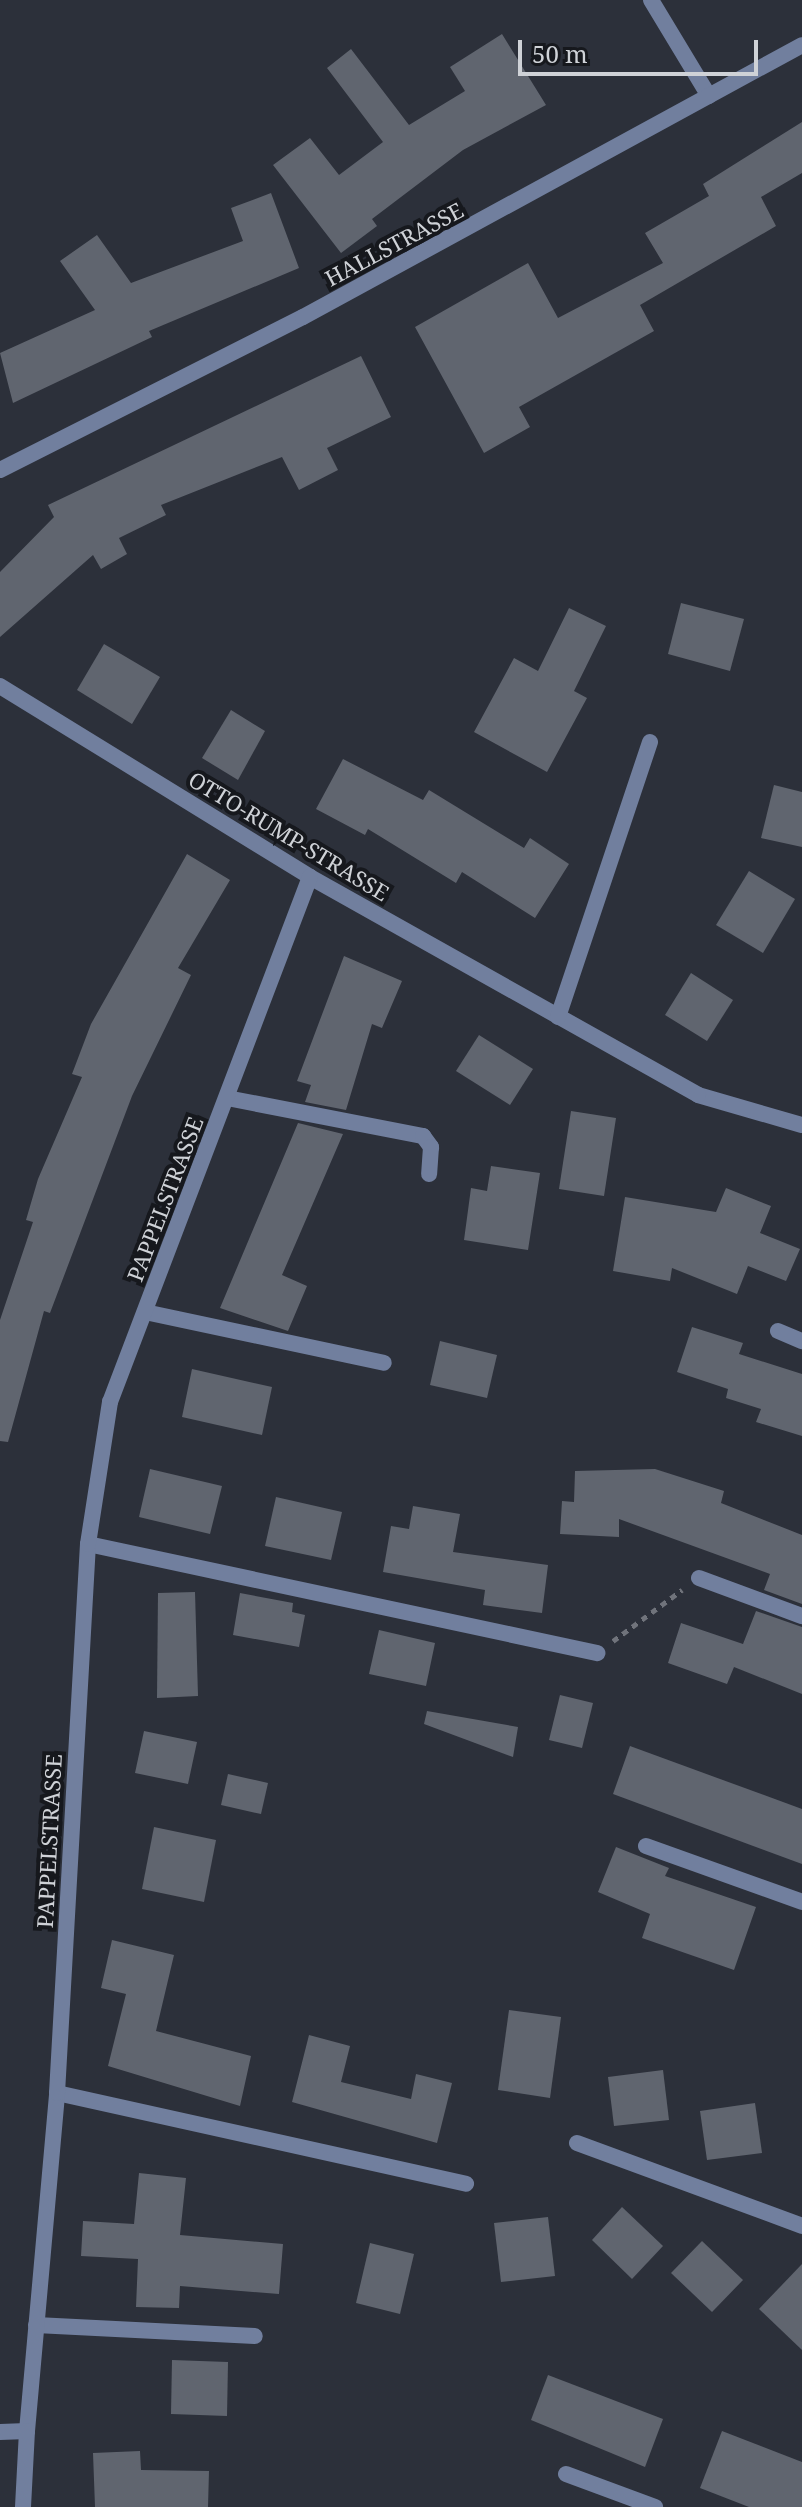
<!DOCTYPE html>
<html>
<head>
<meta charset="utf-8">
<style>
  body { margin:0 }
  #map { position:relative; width:802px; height:2507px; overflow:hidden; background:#2c303a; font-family:"Noto Serif",serif }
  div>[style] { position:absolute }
  .building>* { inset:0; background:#60656f }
  .path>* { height:5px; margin-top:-2.5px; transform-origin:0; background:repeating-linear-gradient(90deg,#70737b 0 6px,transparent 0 12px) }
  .lane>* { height:16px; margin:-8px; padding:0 8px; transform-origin:8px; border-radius:8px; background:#717f9e }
  .street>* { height:16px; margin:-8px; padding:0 8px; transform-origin:8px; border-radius:8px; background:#717f9e }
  span { translate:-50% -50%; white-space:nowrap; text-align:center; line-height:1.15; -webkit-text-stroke:8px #16181d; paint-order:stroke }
  .street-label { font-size:22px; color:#cfd2d7 }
  .scale { position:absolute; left:518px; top:40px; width:240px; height:36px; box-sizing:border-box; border:4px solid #cfd2d7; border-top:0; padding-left:10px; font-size:24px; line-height:28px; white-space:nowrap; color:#cfd2d7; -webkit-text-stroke:6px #16181d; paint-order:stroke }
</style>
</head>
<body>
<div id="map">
  <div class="building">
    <i style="clip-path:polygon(502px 34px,546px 105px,463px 150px,372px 219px,377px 226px,341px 253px,273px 165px,310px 138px,339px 175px,383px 142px,327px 68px,351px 49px,409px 125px,465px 91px,450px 67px)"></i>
    <i style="clip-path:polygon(802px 122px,802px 173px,761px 197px,776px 226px,640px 305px,654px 331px,519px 407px,530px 427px,484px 453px,415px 327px,528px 263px,558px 318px,663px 263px,645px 233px,709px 196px,703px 184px)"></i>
    <i style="clip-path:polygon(271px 193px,299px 268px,149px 331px,152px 337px,13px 403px,0 353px,95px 310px,60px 261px,97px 235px,131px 283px,243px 241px,231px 208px)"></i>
    <i style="clip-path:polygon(361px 356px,391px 417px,327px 448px,338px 470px,299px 490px,282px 457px,161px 505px,166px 515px,119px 538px,127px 554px,101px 569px,93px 555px,0 637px,0 572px,54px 517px,48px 505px)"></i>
    <i style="clip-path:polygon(681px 603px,744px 619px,730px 671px,668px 654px)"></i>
    <i style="clip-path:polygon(569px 608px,606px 626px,574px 691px,587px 698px,547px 772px,474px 732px,514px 658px,538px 671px)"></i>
    <i style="clip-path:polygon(104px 644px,160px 677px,132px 724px,77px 690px)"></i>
    <i style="clip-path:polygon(231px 710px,265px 731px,238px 780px,202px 758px)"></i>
    <i style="clip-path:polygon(343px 759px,423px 800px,429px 790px,524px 848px,530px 838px,569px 864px,535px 918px,462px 872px,456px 883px,368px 829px,365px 835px,316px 809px)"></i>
    <i style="clip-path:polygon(774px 785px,802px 792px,802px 847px,761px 838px)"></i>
    <i style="clip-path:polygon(187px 854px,230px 880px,178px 968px,191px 975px,132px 1096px,50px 1313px,44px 1311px,8px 1442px,0 1441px,0 1320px,33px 1222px,26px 1220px,38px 1179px,82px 1077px,72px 1074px,91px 1024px)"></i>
    <i style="clip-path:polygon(749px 871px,795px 899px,763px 953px,716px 925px)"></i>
    <i style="clip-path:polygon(344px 956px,402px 981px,382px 1028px,372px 1024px,346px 1110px,305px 1102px,311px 1085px,297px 1081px)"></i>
    <i style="clip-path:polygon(691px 973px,733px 1000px,707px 1041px,665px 1015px)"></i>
    <i style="clip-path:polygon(479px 1035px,533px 1069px,510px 1105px,456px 1071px)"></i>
    <i style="clip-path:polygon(571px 1111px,616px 1118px,604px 1196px,559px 1189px)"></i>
    <i style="clip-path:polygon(298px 1123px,343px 1134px,282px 1275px,307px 1286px,288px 1331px,220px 1308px)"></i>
    <i style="clip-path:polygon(491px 1166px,540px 1173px,528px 1250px,464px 1240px,471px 1188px,487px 1191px)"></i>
    <i style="clip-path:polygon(726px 1188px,771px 1206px,760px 1233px,800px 1249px,786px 1281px,748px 1266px,737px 1294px,672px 1268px,670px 1281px,613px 1271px,625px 1197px,716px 1212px)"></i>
    <i style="clip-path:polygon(692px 1327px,743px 1343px,739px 1354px,802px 1374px,802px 1436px,756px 1422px,761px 1409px,726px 1398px,728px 1389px,677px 1372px)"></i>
    <i style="clip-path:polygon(440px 1341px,497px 1355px,487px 1398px,430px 1385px)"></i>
    <i style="clip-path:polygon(192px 1369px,272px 1387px,262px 1435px,182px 1417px)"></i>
    <i style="clip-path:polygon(150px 1469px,222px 1486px,210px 1534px,139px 1517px)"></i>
    <i style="clip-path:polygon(655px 1469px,724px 1491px,721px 1503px,802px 1535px,802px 1604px,764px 1590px,770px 1574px,619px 1519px,619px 1537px,560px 1534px,562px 1501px,574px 1502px,575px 1471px)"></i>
    <i style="clip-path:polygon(276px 1497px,342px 1512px,331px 1560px,265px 1546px)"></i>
    <i style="clip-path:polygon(413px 1506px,460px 1514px,453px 1552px,548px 1565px,542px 1613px,483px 1605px,485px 1590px,383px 1572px,391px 1526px,409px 1529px)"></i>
    <i style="clip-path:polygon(195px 1592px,198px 1696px,157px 1698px,158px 1593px)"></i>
    <i style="clip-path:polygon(240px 1593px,293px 1603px,292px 1612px,305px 1615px,299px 1647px,233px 1635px)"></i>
    <i style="clip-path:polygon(756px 1611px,802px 1627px,802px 1694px,734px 1667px,727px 1684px,668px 1663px,681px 1623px,743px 1644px)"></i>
    <i style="clip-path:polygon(379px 1630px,435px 1643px,426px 1686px,369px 1674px)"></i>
    <i style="clip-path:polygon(560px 1695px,593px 1703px,582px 1748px,549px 1740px)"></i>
    <i style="clip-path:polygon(427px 1711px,518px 1727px,513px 1757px,424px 1724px)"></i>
    <i style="clip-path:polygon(144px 1731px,197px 1742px,188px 1784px,135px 1773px)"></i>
    <i style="clip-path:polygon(630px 1746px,802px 1809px,802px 1864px,613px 1794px)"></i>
    <i style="clip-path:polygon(228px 1774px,268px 1783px,261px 1814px,221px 1805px)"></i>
    <i style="clip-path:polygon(154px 1827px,216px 1840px,204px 1902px,142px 1889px)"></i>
    <i style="clip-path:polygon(616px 1847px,669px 1868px,665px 1876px,756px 1907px,734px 1970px,642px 1938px,650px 1914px,598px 1892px)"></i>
    <i style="clip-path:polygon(112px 1940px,174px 1955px,156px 2031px,251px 2056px,240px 2106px,108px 2066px,126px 1994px,101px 1988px)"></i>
    <i style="clip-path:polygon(509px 2010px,561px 2017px,550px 2098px,498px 2090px)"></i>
    <i style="clip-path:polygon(309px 2035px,350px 2046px,341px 2082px,411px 2099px,416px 2074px,452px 2083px,437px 2143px,292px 2102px)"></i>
    <i style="clip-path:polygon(663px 2070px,669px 2120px,614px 2126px,608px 2077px)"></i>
    <i style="clip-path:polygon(755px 2103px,762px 2153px,707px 2160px,700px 2111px)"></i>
    <i style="clip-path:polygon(139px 2173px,186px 2178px,180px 2235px,283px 2244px,279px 2294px,180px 2286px,179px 2308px,136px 2307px,138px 2259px,81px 2256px,83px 2221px,134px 2224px)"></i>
    <i style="clip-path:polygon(622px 2207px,663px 2246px,632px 2279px,592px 2240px)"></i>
    <i style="clip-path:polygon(548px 2217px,555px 2276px,501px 2282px,494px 2223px)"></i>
    <i style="clip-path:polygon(702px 2241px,743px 2280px,712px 2312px,671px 2273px)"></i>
    <i style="clip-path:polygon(370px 2243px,414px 2254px,400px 2314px,356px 2303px)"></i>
    <i style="clip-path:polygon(802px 2264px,802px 2350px,759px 2309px)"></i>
    <i style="clip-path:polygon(172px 2360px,228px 2362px,227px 2416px,171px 2414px)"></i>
    <i style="clip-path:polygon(548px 2375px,663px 2419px,645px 2467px,531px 2420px)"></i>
    <i style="clip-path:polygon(722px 2431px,802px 2462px,802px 2507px,749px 2507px,700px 2488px)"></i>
    <i style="clip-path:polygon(140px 2451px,141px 2470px,209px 2471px,208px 2507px,95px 2507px,93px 2453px)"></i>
  </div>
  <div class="path">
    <i style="left:613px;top:1641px;width:86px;rotate:-36.5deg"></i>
  </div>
  <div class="lane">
    <i style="left:651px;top:0;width:112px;rotate:58.9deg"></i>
    <i style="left:698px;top:1095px;width:108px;rotate:16.1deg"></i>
    <i style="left:227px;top:1098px;width:200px;rotate:11deg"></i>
    <i style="left:423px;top:1136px;width:14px;rotate:54deg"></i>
    <i style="left:431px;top:1147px;width:27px;rotate:94deg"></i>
    <i style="left:145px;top:1312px;width:244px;rotate:12deg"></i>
    <i style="left:36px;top:2325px;width:219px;rotate:2.9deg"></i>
  </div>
  <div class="street">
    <i style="left:0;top:470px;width:339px;rotate:-26.8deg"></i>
    <i style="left:303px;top:317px;width:568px;rotate:-28.59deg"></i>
    <i style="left:0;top:686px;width:364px;rotate:31.6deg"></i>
    <i style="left:310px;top:877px;width:445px;rotate:29.3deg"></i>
    <i style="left:558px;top:1017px;width:290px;rotate:-71.5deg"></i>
    <i style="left:778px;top:1331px;width:26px;rotate:23deg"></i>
    <i style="left:88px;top:1544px;width:521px;rotate:12.09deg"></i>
    <i style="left:699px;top:1578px;width:110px;rotate:20.3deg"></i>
    <i style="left:646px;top:1846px;width:166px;rotate:19.7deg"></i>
    <i style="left:57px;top:2093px;width:419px;rotate:12.5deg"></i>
    <i style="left:577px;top:2143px;width:240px;rotate:20.2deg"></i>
    <i style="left:0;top:2432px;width:27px;rotate:-2deg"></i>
    <i style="left:27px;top:2431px;width:339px;rotate:-84.9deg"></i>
    <i style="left:57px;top:2093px;width:550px;rotate:-86.77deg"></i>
    <i style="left:88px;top:1544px;width:144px;rotate:-81.2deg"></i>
    <i style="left:110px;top:1402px;width:562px;rotate:-69.15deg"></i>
    <i style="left:566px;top:2474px;width:95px;rotate:20.3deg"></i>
    <i style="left:23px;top:2507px;width:76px;rotate:-87deg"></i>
  </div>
  <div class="street-label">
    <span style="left:394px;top:244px;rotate:-28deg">HALLSTRASSE</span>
    <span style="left:289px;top:836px;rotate:31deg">OTTO-RUMP-STRASSE</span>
    <span style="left:165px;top:1199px;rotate:-69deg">PAPPELSTRASSE</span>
    <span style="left:49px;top:1841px;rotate:-87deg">PAPPELSTRASSE</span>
  </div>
  <div class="scale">50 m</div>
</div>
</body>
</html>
